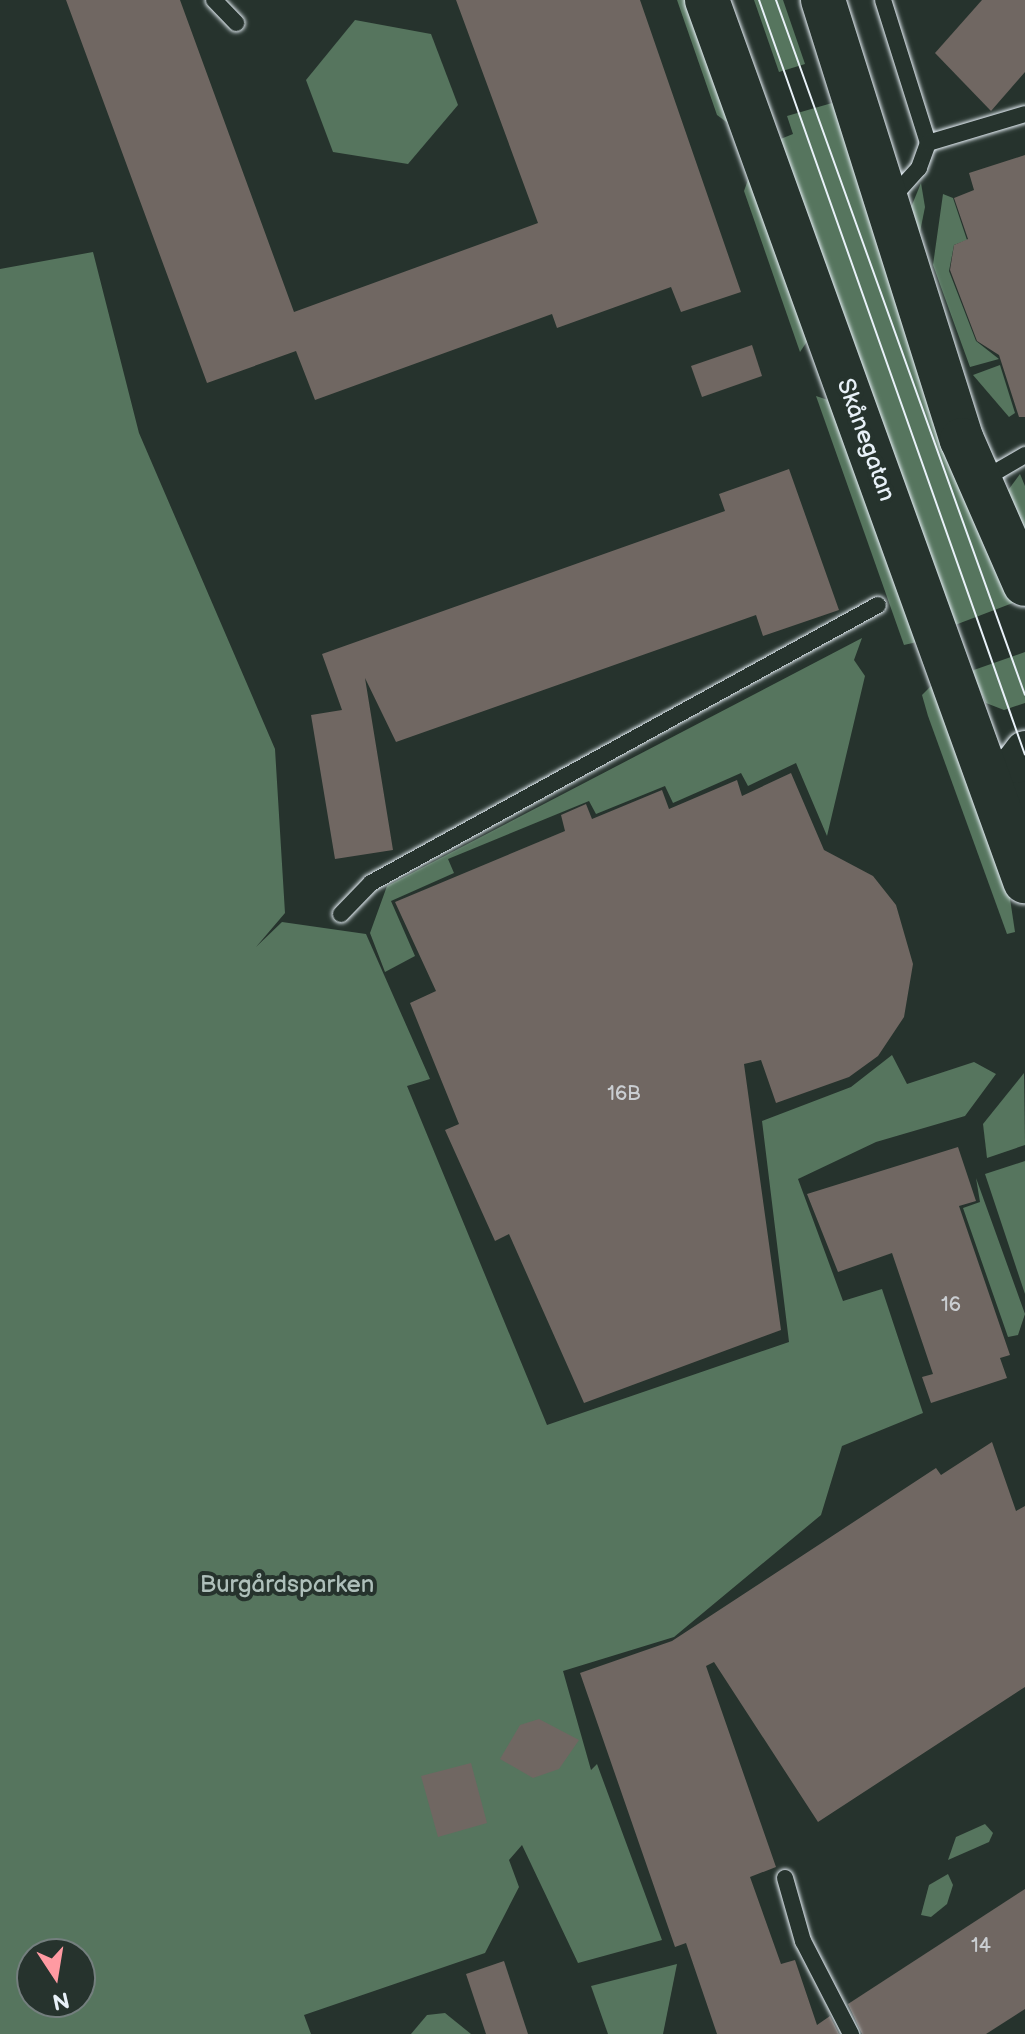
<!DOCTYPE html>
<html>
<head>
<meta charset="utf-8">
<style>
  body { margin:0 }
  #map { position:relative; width:1025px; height:2034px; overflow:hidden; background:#26332d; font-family:"Balsamiq Sans",sans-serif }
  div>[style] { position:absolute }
  .green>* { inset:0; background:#56755e }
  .building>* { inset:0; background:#706762 }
  .roads { filter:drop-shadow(0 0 2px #e8f1f8) drop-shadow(0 0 2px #e8f1f8) }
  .service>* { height:16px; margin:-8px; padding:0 8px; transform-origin:8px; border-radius:8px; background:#26332d }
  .tertiary>* { height:40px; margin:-20px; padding:0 20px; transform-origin:20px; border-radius:20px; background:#26332d }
  .secondary>* { height:44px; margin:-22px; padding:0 22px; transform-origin:22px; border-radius:22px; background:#26332d }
  .tram>* { height:2px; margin:-1px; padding:0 1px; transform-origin:1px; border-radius:1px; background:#e8f1f8 }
  span { translate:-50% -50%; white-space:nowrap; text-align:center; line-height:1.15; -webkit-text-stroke:8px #26332d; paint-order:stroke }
  .number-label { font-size:20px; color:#caced2 }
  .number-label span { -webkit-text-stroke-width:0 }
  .street-label { font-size:24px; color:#e8f1f8 }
  .park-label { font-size:24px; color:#aebfba }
  .north { position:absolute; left:16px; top:1938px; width:80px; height:80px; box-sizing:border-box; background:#26332d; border:2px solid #747f7e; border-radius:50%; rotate:168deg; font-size:22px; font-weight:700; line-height:32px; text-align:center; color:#e8f1f8 }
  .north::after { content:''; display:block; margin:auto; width:28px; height:36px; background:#ff9aa2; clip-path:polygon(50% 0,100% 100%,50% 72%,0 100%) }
</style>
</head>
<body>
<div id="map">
  <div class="green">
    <i style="clip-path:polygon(677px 0,691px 0,736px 129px,717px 115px)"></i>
    <i style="clip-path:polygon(754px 0,783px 0,805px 64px,779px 72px)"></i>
    <i style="clip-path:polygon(355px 20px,431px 34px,458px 105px,408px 164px,333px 152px,306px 80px)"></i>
    <i style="clip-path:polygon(839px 101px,1018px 601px,955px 625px,773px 142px,793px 134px,787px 116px)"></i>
    <i style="clip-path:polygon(749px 177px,808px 340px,800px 352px,744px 191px)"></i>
    <i style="clip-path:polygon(921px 183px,925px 207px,916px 252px,907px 217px)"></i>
    <i style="clip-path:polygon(943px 194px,953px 198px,967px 240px,954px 245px,949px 271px,976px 341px,999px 359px,970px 367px,933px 265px)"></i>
    <i style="clip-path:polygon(evenodd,93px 252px,139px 433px,275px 749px,285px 913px,256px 947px,282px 922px,366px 934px,430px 1079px,407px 1086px,547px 1425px,789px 1342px,762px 1121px,851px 1087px,892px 1055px,907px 1084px,974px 1062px,996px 1074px,965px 1116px,876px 1142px,798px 1179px,843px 1301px,882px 1289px,923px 1413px,842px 1446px,821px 1515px,674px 1637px,563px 1671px,591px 1770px,597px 1764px,662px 1940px,578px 1963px,522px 1845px,509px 1860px,519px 1887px,485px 1953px,304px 2015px,311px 2034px,0 2034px,0 269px,93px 252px,32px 1954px,80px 1954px,80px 2002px,32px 2002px,32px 1954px)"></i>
    <i style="clip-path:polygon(1000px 365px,1015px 413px,1009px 417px,973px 375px)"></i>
    <i style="clip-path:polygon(816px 396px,828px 400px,917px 642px,904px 645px)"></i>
    <i style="clip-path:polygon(1020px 474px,1025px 486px,1025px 556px,1006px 493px)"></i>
    <i style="clip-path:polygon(862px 638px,854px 660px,865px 676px,827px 836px,796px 763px,748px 786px,741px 773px,673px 803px,665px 786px,596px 814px,589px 801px,448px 859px,454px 873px,391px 901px,415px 956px,385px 972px,370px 933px,387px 886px)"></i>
    <i style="clip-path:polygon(1025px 652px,1025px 703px,1004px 710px,986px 703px,971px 671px)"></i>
    <i style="clip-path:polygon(933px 684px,1009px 892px,1015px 932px,1007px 934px,928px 716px,922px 695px)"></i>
    <i style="clip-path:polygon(1024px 1073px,1025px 1145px,987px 1158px,983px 1124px)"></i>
    <i style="clip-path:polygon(1025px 1161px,1025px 1294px,985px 1174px)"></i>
    <i style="clip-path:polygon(976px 1178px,1025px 1314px,1018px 1335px,1008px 1337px,963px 1208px,980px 1202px)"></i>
    <i style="clip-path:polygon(985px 1824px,993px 1833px,989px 1842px,948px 1860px,956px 1837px)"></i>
    <i style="clip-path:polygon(948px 1874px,953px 1885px,947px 1904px,931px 1917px,921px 1915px,929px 1885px)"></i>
    <i style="clip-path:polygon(677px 1964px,663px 2034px,608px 2034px,591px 1986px)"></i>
    <i style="clip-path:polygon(445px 2013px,471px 2034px,411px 2034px,427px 2015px)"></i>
  </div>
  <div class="building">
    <i style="clip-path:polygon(66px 0,180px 0,294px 312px,538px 223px,456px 0,640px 0,741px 292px,681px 312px,671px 287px,557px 328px,552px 314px,315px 400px,296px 351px,207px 383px)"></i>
    <i style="clip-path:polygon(982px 0,1025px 0,1025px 72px,991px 111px,935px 53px)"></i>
    <i style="clip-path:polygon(1025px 155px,1025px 417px,1019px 417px,999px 355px,977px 341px,950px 270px,954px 245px,968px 239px,954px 198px,974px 190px,969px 173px)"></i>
    <i style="clip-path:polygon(752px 345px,762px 376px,702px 397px,691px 366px)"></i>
    <i style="clip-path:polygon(789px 469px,839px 610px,763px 636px,756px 615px,396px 742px,365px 678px,393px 850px,335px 859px,311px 715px,342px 710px,322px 654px,725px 511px,719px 494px)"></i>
    <i style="clip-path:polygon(791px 773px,824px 850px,873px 876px,896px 905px,913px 964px,904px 1017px,878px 1056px,849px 1077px,776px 1103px,761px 1060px,744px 1064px,781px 1330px,584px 1403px,509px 1234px,495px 1241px,445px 1130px,459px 1124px,410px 1003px,436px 991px,395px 902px,565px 831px,561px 815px,586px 804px,592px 819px,662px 790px,669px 809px,737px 780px,742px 796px)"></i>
    <i style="clip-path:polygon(958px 1147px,976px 1201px,959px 1206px,1010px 1355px,1000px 1358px,1007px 1378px,931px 1403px,922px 1377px,933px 1374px,892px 1253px,838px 1272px,807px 1194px)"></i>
    <i style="clip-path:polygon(992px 1442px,1016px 1511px,1025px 1506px,1025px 1687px,818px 1822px,714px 1662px,706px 1666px,776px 1867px,750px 1877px,781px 1964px,795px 1960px,817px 2025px,830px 2016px,839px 2034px,717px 2034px,686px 1943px,675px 1947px,580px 1673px,672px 1641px,936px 1468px,941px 1475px)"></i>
    <i style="clip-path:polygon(539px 1719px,579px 1740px,559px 1769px,533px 1778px,500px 1759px,520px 1725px)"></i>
    <i style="clip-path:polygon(471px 1763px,487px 1823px,438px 1837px,421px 1776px)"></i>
    <i style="clip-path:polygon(1025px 1889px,1025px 2009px,986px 2034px,862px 2034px,848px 2004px)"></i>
    <i style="clip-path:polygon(504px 1961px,528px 2034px,486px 2034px,466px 1974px)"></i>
  </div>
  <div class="roads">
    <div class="service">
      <i style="left:214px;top:0;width:32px;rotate:46deg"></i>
      <i style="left:883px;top:0;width:150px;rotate:72.5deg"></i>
      <i style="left:928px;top:143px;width:27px;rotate:110deg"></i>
      <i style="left:919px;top:168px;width:42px;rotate:132.1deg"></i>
      <i style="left:928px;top:143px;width:101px;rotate:-16.6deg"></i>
      <i style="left:982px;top:480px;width:50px;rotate:-30.2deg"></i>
      <i style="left:341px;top:914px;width:43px;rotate:-45.9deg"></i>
      <i style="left:371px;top:883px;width:578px;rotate:-28.74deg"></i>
      <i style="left:785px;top:1878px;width:66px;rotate:74.1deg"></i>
      <i style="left:803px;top:1941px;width:105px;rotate:62.7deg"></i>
    </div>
    <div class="tertiary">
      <i style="left:1006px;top:830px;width:68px;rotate:-81.5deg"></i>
      <i style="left:1016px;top:763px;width:15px;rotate:-53deg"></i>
    </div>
    <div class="secondary">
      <i style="left:707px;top:0;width:937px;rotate:70.15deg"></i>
      <i style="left:823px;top:0;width:461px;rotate:72.5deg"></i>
      <i style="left:962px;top:440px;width:157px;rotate:66.4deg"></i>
    </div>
  </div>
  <div class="tram">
    <i style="left:759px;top:0;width:800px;rotate:70.59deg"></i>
    <i style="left:776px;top:0;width:738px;rotate:70.29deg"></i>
  </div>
  <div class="number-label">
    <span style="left:624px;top:1094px">16B</span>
    <span style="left:951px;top:1305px">16</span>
    <span style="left:981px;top:1946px">14</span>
  </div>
  <div class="street-label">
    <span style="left:866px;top:440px;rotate:70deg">Skånegatan</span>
  </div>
  <div class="park-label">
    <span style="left:287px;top:1585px">Burgårdsparken</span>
  </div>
  <div class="north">N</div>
</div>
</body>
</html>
